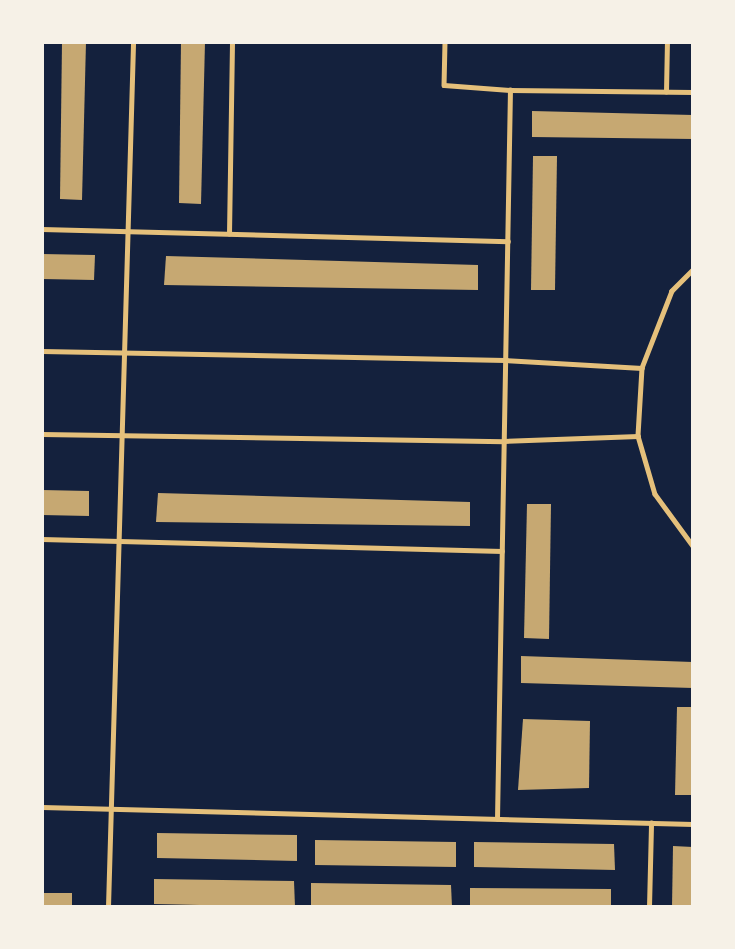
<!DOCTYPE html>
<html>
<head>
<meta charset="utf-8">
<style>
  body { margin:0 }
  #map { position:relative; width:735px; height:949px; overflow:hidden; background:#14213d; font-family:"IBM Plex Serif",serif }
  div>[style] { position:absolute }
  .building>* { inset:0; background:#c6a872 }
  .service>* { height:4.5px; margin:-2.25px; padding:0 2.25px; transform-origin:2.25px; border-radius:2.25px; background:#e5c07b }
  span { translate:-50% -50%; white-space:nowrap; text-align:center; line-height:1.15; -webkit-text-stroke:4.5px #f6f1e7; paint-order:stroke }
  .frame { position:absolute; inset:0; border:44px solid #f6f1e7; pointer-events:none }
</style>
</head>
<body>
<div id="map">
  <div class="building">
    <i style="clip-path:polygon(62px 42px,86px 42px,82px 200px,60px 199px)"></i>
    <i style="clip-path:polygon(181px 42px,205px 42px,201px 204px,179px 203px)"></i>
    <i style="clip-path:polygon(532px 111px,693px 115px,693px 139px,532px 137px)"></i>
    <i style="clip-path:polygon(533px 156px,557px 156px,555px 290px,531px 290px)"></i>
    <i style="clip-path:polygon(42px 254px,95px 255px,94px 280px,42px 279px)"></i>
    <i style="clip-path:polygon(166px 256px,478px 265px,478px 290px,164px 285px)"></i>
    <i style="clip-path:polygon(42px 490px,89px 491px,89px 516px,42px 515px)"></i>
    <i style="clip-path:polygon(158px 493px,470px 502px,470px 526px,156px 522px)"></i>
    <i style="clip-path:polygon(527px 504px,551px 504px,549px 639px,524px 638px)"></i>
    <i style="clip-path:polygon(521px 656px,693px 662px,693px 688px,521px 683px)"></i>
    <i style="clip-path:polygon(677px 707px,693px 707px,693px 795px,675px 795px)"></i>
    <i style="clip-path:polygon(523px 719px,590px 721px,589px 788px,518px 790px)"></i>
    <i style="clip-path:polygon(157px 833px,297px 835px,297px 861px,157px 858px)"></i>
    <i style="clip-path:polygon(315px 840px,456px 842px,456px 867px,315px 865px)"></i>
    <i style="clip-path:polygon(474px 842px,614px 844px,615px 870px,474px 867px)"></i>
    <i style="clip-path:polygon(673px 846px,693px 847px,693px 907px,672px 907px)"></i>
    <i style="clip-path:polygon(154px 879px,294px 881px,295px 907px,154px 904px)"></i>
    <i style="clip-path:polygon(311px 883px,451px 885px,452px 907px,311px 907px)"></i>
    <i style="clip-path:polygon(470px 888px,611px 889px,611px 907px,470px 907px)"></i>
    <i style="clip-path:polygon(42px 893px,72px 893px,72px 907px,42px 907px)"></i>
  </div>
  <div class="service">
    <i style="left:445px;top:42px;width:43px;rotate:91.3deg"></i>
    <i style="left:444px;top:85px;width:66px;rotate:4.3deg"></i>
    <i style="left:510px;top:90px;width:183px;rotate:0.6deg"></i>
    <i style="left:666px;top:92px;width:50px;rotate:-88.9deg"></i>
    <i style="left:42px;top:229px;width:466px;rotate:1.5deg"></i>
    <i style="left:229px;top:234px;width:192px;rotate:-89.1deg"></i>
    <i style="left:693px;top:270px;width:30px;rotate:135deg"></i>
    <i style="left:672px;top:291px;width:83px;rotate:111.3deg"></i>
    <i style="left:642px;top:368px;width:68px;rotate:93.4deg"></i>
    <i style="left:638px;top:436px;width:60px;rotate:73.7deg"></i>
    <i style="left:655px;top:494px;width:64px;rotate:53.8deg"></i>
    <i style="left:42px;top:351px;width:463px;rotate:1.1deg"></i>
    <i style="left:505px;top:360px;width:137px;rotate:3.3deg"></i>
    <i style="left:42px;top:434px;width:462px;rotate:0.9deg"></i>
    <i style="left:504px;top:441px;width:134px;rotate:-2.1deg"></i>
    <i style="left:42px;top:539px;width:460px;rotate:1.5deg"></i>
    <i style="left:42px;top:807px;width:651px;rotate:1.5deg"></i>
    <i style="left:497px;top:819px;width:729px;rotate:-88.98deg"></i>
    <i style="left:108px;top:907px;width:865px;rotate:-88.34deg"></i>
    <i style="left:649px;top:907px;width:84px;rotate:-88.6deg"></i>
  </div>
  <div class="frame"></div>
</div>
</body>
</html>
